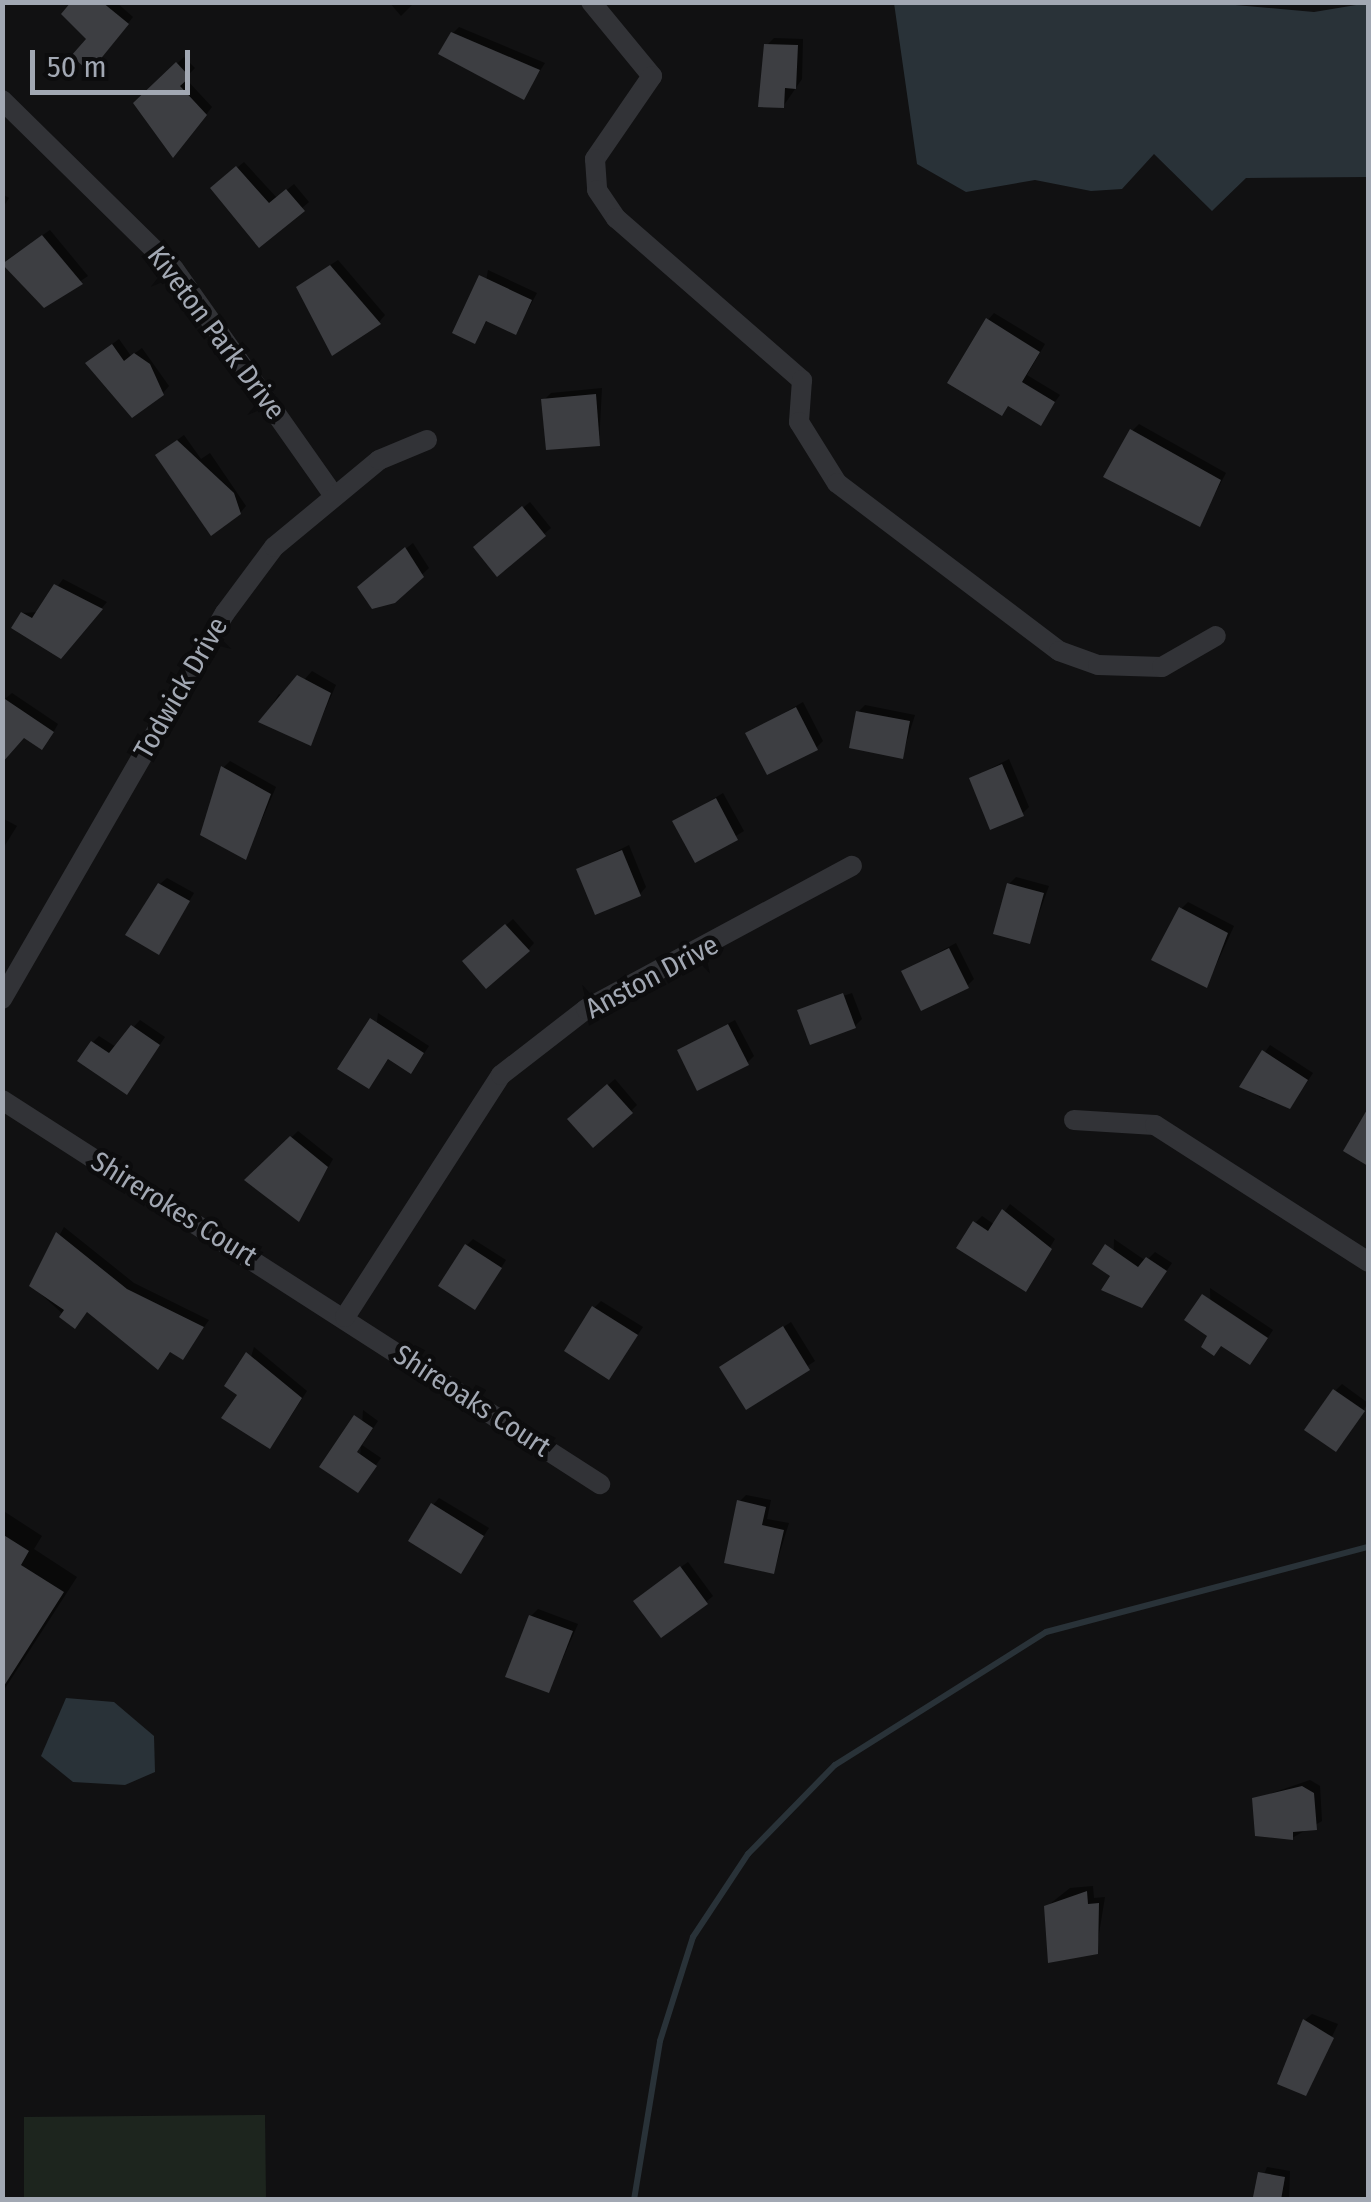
<!DOCTYPE html>
<html>
<head>
<meta charset="utf-8">
<style>
  body { margin:0 }
  #map { position:relative; width:1371px; height:2202px; overflow:hidden; background:#111112; font-family:"Fira Sans Condensed",sans-serif }
  div>[style] { position:absolute }
  .green>* { inset:0; background:#1d251e }
  .water>* { inset:0; background:#293238 }
  .shadow>* { inset:0; background:#0007 }
  .stream>* { height:6px; margin:-3px; padding:0 3px; transform-origin:3px; border-radius:3px; background:#293238 }
  .building>* { inset:0; background:#3d3e42 }
  .minor>* { height:20px; margin:-10px; padding:0 10px; transform-origin:10px; border-radius:10px; background:#323337 }
  span { translate:-50% -50%; white-space:nowrap; text-align:center; line-height:1.15; -webkit-text-stroke:9px #0c0c0d; paint-order:stroke }
  .street-label { font-size:28px; color:#a2a8b3 }
  .frame { position:absolute; inset:0; border:5px solid #a2a8b3; pointer-events:none }
  .scale { position:absolute; left:30px; top:50px; width:160px; height:45px; box-sizing:border-box; border:5px solid #a2a8b3; border-top:0; padding-left:12px; font-size:30px; line-height:35px; white-space:nowrap; color:#a2a8b3; -webkit-text-stroke:8px #0c0c0d; paint-order:stroke }
</style>
</head>
<body>
<div id="map">
  <div class="green">
    <i style="clip-path:polygon(265px 2115px,266px 2199px,24px 2199px,24px 2117px)"></i>
  </div>
  <div class="water">
    <i style="clip-path:polygon(1213px 3px,1314px 12px,1368px 3px,1368px 177px,1246px 178px,1212px 211px,1154px 154px,1122px 189px,1091px 191px,1035px 180px,966px 192px,917px 164px,894px 3px)"></i>
    <i style="clip-path:polygon(66px 1698px,114px 1702px,154px 1736px,155px 1772px,125px 1785px,73px 1782px,41px 1756px)"></i>
  </div>
  <div class="shadow">
    <i style="clip-path:polygon(74px 2px,116px 2px,133px 17px,97px 62px)"></i>
    <i style="clip-path:polygon(389px 2px,415px 2px,401px 16px)"></i>
    <i style="clip-path:polygon(459px 27px,545px 63px,523px 97px,453px 33px)"></i>
    <i style="clip-path:polygon(774px 38px,803px 39px,802px 79px,784px 105px,767px 45px)"></i>
    <i style="clip-path:polygon(184px 57px,195px 68px,185px 78px,212px 107px,179px 149px,136px 104px)"></i>
    <i style="clip-path:polygon(244px 162px,277px 198px,294px 184px,309px 202px,260px 244px,220px 182px)"></i>
    <i style="clip-path:polygon(2px 194px,9px 198px,2px 209px)"></i>
    <i style="clip-path:polygon(50px 230px,88px 276px,45px 305px,4px 262px)"></i>
    <i style="clip-path:polygon(338px 260px,385px 315px,379px 322px,306px 281px)"></i>
    <i style="clip-path:polygon(488px 270px,537px 293px,516px 332px,488px 319px,475px 341px)"></i>
    <i style="clip-path:polygon(994px 313px,1045px 344px,1027px 375px,1060px 395px,1040px 422px,988px 320px)"></i>
    <i style="clip-path:polygon(119px 339px,131px 356px,142px 348px,169px 386px,163px 393px,95px 357px)"></i>
    <i style="clip-path:polygon(602px 388px,599px 443px,544px 400px,551px 393px)"></i>
    <i style="clip-path:polygon(1139px 424px,1226px 473px,1199px 524px,1132px 431px)"></i>
    <i style="clip-path:polygon(184px 435px,201px 459px,210px 453px,246px 506px,240px 513px,165px 449px)"></i>
    <i style="clip-path:polygon(530px 502px,551px 528px,498px 573px,483px 541px)"></i>
    <i style="clip-path:polygon(413px 543px,429px 568px,394px 601px,367px 580px)"></i>
    <i style="clip-path:polygon(63px 579px,107px 602px,67px 649px,23px 613px,39px 612px)"></i>
    <i style="clip-path:polygon(312px 671px,336px 685px,311px 742px,262px 721px,279px 694px,288px 698px)"></i>
    <i style="clip-path:polygon(12px 693px,58px 724px,49px 740px,5px 699px)"></i>
    <i style="clip-path:polygon(803px 702px,823px 741px,816px 748px,748px 734px)"></i>
    <i style="clip-path:polygon(865px 705px,915px 715px,902px 756px,858px 712px)"></i>
    <i style="clip-path:polygon(1009px 759px,1029px 807px,1022px 814px,972px 778px)"></i>
    <i style="clip-path:polygon(230px 761px,276px 787px,246px 857px,223px 768px)"></i>
    <i style="clip-path:polygon(723px 793px,744px 831px,696px 860px,675px 822px)"></i>
    <i style="clip-path:polygon(2px 818px,17px 826px,2px 850px)"></i>
    <i style="clip-path:polygon(629px 845px,646px 887px,640px 894px,579px 870px)"></i>
    <i style="clip-path:polygon(1016px 877px,1049px 886px,1029px 941px,1009px 884px)"></i>
    <i style="clip-path:polygon(167px 878px,194px 893px,159px 952px,160px 884px)"></i>
    <i style="clip-path:polygon(1188px 902px,1234px 926px,1207px 985px,1181px 909px)"></i>
    <i style="clip-path:polygon(513px 919px,534px 943px,528px 950px,472px 955px)"></i>
    <i style="clip-path:polygon(956px 943px,974px 979px,967px 986px,904px 971px)"></i>
    <i style="clip-path:polygon(852px 993px,862px 1019px,855px 1026px,800px 1011px)"></i>
    <i style="clip-path:polygon(378px 1013px,429px 1046px,417px 1064px,390px 1057px,369px 1086px)"></i>
    <i style="clip-path:polygon(140px 1020px,165px 1037px,133px 1085px,93px 1042px,99px 1036px,116px 1047px)"></i>
    <i style="clip-path:polygon(735px 1020px,754px 1056px,747px 1063px,680px 1050px)"></i>
    <i style="clip-path:polygon(1270px 1045px,1313px 1073px,1296px 1099px,1263px 1099px,1242px 1086px)"></i>
    <i style="clip-path:polygon(615px 1079px,637px 1105px,631px 1111px,577px 1112px)"></i>
    <i style="clip-path:polygon(298px 1131px,333px 1159px,299px 1218px,248px 1180px)"></i>
    <i style="clip-path:polygon(1010px 1204px,1055px 1239px,1028px 1284px,975px 1223px,982px 1216px,995px 1225px)"></i>
    <i style="clip-path:polygon(64px 1227px,134px 1283px,209px 1320px,183px 1357px,88px 1310px,75px 1325px,32px 1286px)"></i>
    <i style="clip-path:polygon(473px 1239px,506px 1260px,481px 1300px,467px 1245px)"></i>
    <i style="clip-path:polygon(1114px 1239px,1146px 1261px,1155px 1252px,1172px 1263px,1148px 1298px,1113px 1276px)"></i>
    <i style="clip-path:polygon(1210px 1288px,1273px 1330px,1256px 1355px,1211px 1335px)"></i>
    <i style="clip-path:polygon(601px 1301px,643px 1327px,609px 1377px,594px 1308px)"></i>
    <i style="clip-path:polygon(791px 1322px,815px 1361px,747px 1406px,722px 1367px)"></i>
    <i style="clip-path:polygon(254px 1347px,307px 1391px,276px 1439px,240px 1394px)"></i>
    <i style="clip-path:polygon(1342px 1384px,1368px 1403px,1343px 1442px,1335px 1391px)"></i>
    <i style="clip-path:polygon(363px 1410px,378px 1421px,362px 1445px,381px 1458px,358px 1490px)"></i>
    <i style="clip-path:polygon(746px 1495px,771px 1500px,767px 1519px,789px 1523px,774px 1571px,739px 1502px)"></i>
    <i style="clip-path:polygon(439px 1498px,489px 1528px,461px 1571px,433px 1505px)"></i>
    <i style="clip-path:polygon(2px 1510px,42px 1536px,34px 1549px,77px 1577px,2px 1693px)"></i>
    <i style="clip-path:polygon(688px 1562px,713px 1596px,706px 1602px,643px 1594px)"></i>
    <i style="clip-path:polygon(538px 1609px,578px 1624px,549px 1690px,531px 1616px)"></i>
    <i style="clip-path:polygon(1310px 1780px,1320px 1786px,1322px 1821px,1292px 1838px,1255px 1799px)"></i>
    <i style="clip-path:polygon(1093px 1886px,1094px 1898px,1105px 1897px,1096px 1952px,1046px 1907px,1070px 1888px)"></i>
    <i style="clip-path:polygon(1312px 2014px,1338px 2024px,1305px 2093px,1305px 2020px)"></i>
    <i style="clip-path:polygon(1267px 2167px,1290px 2171px,1289px 2200px,1253px 2200px)"></i>
  </div>
  <div class="stream">
    <i style="left:634px;top:2200px;width:161px;rotate:-80.7deg"></i>
    <i style="left:660px;top:2041px;width:109px;rotate:-72.4deg"></i>
    <i style="left:693px;top:1937px;width:100px;rotate:-56.5deg"></i>
    <i style="left:748px;top:1854px;width:124px;rotate:-45.7deg"></i>
    <i style="left:835px;top:1765px;width:249px;rotate:-32.2deg"></i>
    <i style="left:1046px;top:1632px;width:333px;rotate:-14.8deg"></i>
  </div>
  <div class="building">
    <i style="clip-path:polygon(71px 2px,102px 2px,129px 24px,90px 72px,71px 56px,86px 39px,61px 14px)"></i>
    <i style="clip-path:polygon(451px 32px,540px 70px,524px 100px,438px 54px)"></i>
    <i style="clip-path:polygon(764px 44px,798px 45px,796px 89px,785px 88px,784px 108px,758px 107px)"></i>
    <i style="clip-path:polygon(176px 62px,190px 77px,180px 86px,207px 115px,173px 158px,133px 103px)"></i>
    <i style="clip-path:polygon(236px 166px,269px 203px,286px 189px,305px 211px,259px 248px,210px 188px)"></i>
    <i style="clip-path:polygon(42px 235px,83px 284px,44px 308px,2px 264px)"></i>
    <i style="clip-path:polygon(330px 265px,381px 324px,332px 356px,296px 287px)"></i>
    <i style="clip-path:polygon(479px 275px,532px 300px,516px 335px,486px 321px,475px 344px,452px 333px)"></i>
    <i style="clip-path:polygon(986px 318px,1040px 352px,1022px 382px,1055px 402px,1041px 426px,1008px 406px,1002px 416px,947px 383px)"></i>
    <i style="clip-path:polygon(112px 344px,124px 361px,134px 353px,150px 364px,164px 395px,132px 418px,85px 363px)"></i>
    <i style="clip-path:polygon(596px 394px,600px 446px,546px 450px,541px 399px)"></i>
    <i style="clip-path:polygon(1130px 429px,1221px 480px,1200px 527px,1103px 477px)"></i>
    <i style="clip-path:polygon(177px 440px,234px 493px,241px 514px,211px 536px,155px 455px)"></i>
    <i style="clip-path:polygon(522px 506px,546px 536px,497px 577px,473px 547px)"></i>
    <i style="clip-path:polygon(405px 547px,424px 577px,395px 603px,372px 609px,357px 587px)"></i>
    <i style="clip-path:polygon(54px 584px,103px 609px,61px 659px,11px 628px,21px 612px,32px 618px)"></i>
    <i style="clip-path:polygon(297px 675px,331px 693px,311px 746px,258px 722px)"></i>
    <i style="clip-path:polygon(2px 697px,54px 732px,42px 750px,24px 738px,2px 763px)"></i>
    <i style="clip-path:polygon(796px 707px,818px 750px,767px 775px,745px 733px)"></i>
    <i style="clip-path:polygon(856px 711px,910px 721px,903px 759px,849px 748px)"></i>
    <i style="clip-path:polygon(1002px 764px,1024px 816px,990px 830px,969px 778px)"></i>
    <i style="clip-path:polygon(221px 766px,271px 794px,246px 860px,200px 835px)"></i>
    <i style="clip-path:polygon(716px 798px,738px 840px,695px 863px,672px 821px)"></i>
    <i style="clip-path:polygon(622px 850px,641px 896px,595px 915px,576px 869px)"></i>
    <i style="clip-path:polygon(158px 883px,190px 901px,159px 955px,125px 935px)"></i>
    <i style="clip-path:polygon(1007px 883px,1044px 893px,1030px 944px,993px 934px)"></i>
    <i style="clip-path:polygon(1179px 907px,1228px 933px,1207px 988px,1151px 960px)"></i>
    <i style="clip-path:polygon(505px 924px,530px 951px,486px 989px,462px 961px)"></i>
    <i style="clip-path:polygon(949px 948px,969px 988px,921px 1011px,901px 971px)"></i>
    <i style="clip-path:polygon(843px 993px,856px 1028px,810px 1045px,797px 1010px)"></i>
    <i style="clip-path:polygon(370px 1018px,424px 1053px,411px 1074px,388px 1059px,369px 1089px,337px 1069px)"></i>
    <i style="clip-path:polygon(728px 1024px,749px 1065px,697px 1091px,677px 1050px)"></i>
    <i style="clip-path:polygon(131px 1025px,160px 1045px,127px 1095px,77px 1061px,91px 1041px,109px 1053px)"></i>
    <i style="clip-path:polygon(1262px 1050px,1308px 1080px,1290px 1109px,1239px 1087px)"></i>
    <i style="clip-path:polygon(607px 1084px,633px 1113px,593px 1148px,567px 1119px)"></i>
    <i style="clip-path:polygon(1368px 1108px,1368px 1166px,1343px 1151px)"></i>
    <i style="clip-path:polygon(290px 1136px,328px 1167px,299px 1222px,244px 1180px)"></i>
    <i style="clip-path:polygon(1002px 1209px,1052px 1249px,1026px 1292px,956px 1248px,973px 1221px,988px 1231px)"></i>
    <i style="clip-path:polygon(56px 1232px,127px 1289px,204px 1327px,183px 1360px,170px 1352px,158px 1370px,87px 1312px,75px 1329px,59px 1317px,64px 1310px,29px 1286px)"></i>
    <i style="clip-path:polygon(465px 1244px,502px 1268px,475px 1310px,438px 1286px)"></i>
    <i style="clip-path:polygon(1105px 1244px,1138px 1267px,1146px 1257px,1167px 1271px,1142px 1308px,1101px 1290px,1110px 1276px,1092px 1264px)"></i>
    <i style="clip-path:polygon(1202px 1294px,1268px 1338px,1250px 1365px,1221px 1346px,1214px 1356px,1201px 1347px,1207px 1336px,1184px 1320px)"></i>
    <i style="clip-path:polygon(592px 1306px,638px 1335px,609px 1380px,564px 1351px)"></i>
    <i style="clip-path:polygon(783px 1326px,810px 1370px,746px 1410px,719px 1367px)"></i>
    <i style="clip-path:polygon(246px 1352px,302px 1398px,270px 1449px,221px 1418px,237px 1395px,224px 1386px)"></i>
    <i style="clip-path:polygon(1333px 1389px,1365px 1411px,1336px 1452px,1304px 1430px)"></i>
    <i style="clip-path:polygon(354px 1415px,373px 1428px,357px 1452px,377px 1466px,358px 1493px,319px 1467px)"></i>
    <i style="clip-path:polygon(737px 1500px,766px 1507px,762px 1525px,784px 1530px,774px 1574px,724px 1563px)"></i>
    <i style="clip-path:polygon(431px 1503px,484px 1536px,461px 1574px,408px 1541px)"></i>
    <i style="clip-path:polygon(2px 1534px,29px 1551px,21px 1565px,64px 1592px,2px 1689px)"></i>
    <i style="clip-path:polygon(680px 1566px,708px 1604px,661px 1638px,633px 1601px)"></i>
    <i style="clip-path:polygon(529px 1615px,573px 1631px,549px 1693px,505px 1677px)"></i>
    <i style="clip-path:polygon(1302px 1786px,1314px 1793px,1317px 1830px,1293px 1832px,1293px 1840px,1255px 1836px,1252px 1798px)"></i>
    <i style="clip-path:polygon(1087px 1891px,1088px 1904px,1099px 1903px,1098px 1954px,1048px 1963px,1044px 1906px)"></i>
    <i style="clip-path:polygon(1303px 2019px,1334px 2038px,1306px 2096px,1277px 2084px)"></i>
    <i style="clip-path:polygon(1258px 2172px,1285px 2177px,1281px 2200px,1253px 2197px)"></i>
  </div>
  <div class="minor">
    <i style="left:591px;top:2px;width:96px;rotate:50.5deg"></i>
    <i style="left:652px;top:76px;width:101px;rotate:124.5deg"></i>
    <i style="left:595px;top:159px;width:31px;rotate:86deg"></i>
    <i style="left:597px;top:190px;width:34px;rotate:56deg"></i>
    <i style="left:616px;top:218px;width:247px;rotate:41.1deg"></i>
    <i style="left:802px;top:380px;width:42px;rotate:94.1deg"></i>
    <i style="left:799px;top:422px;width:72px;rotate:58.1deg"></i>
    <i style="left:837px;top:483px;width:278px;rotate:37.1deg"></i>
    <i style="left:1059px;top:651px;width:41px;rotate:19.7deg"></i>
    <i style="left:1098px;top:665px;width:64px;rotate:1.8deg"></i>
    <i style="left:1162px;top:667px;width:62px;rotate:-29.9deg"></i>
    <i style="left:2px;top:100px;width:241px;rotate:44.5deg"></i>
    <i style="left:174px;top:269px;width:274px;rotate:54.8deg"></i>
    <i style="left:2px;top:999px;width:446px;rotate:-60deg"></i>
    <i style="left:225px;top:613px;width:82px;rotate:-53.4deg"></i>
    <i style="left:274px;top:547px;width:136px;rotate:-39.6deg"></i>
    <i style="left:379px;top:460px;width:52px;rotate:-22.6deg"></i>
    <i style="left:2px;top:1100px;width:711px;rotate:32.71deg"></i>
    <i style="left:1074px;top:1120px;width:81px;rotate:3.5deg"></i>
    <i style="left:1155px;top:1125px;width:253px;rotate:32.7deg"></i>
    <i style="left:345px;top:1317px;width:288px;rotate:-57.2deg"></i>
    <i style="left:501px;top:1075px;width:108px;rotate:-37.8deg"></i>
    <i style="left:586px;top:1009px;width:302px;rotate:-28.3deg"></i>
  </div>
  <div class="street-label">
    <span style="left:216px;top:333px;rotate:53deg">Kiveton Park Drive</span>
    <span style="left:181px;top:688px;rotate:-60deg">Todwick Drive</span>
    <span style="left:652px;top:977px;rotate:-28deg">Anston Drive</span>
    <span style="left:174px;top:1209px;rotate:32deg">Shirerokes Court</span>
    <span style="left:472px;top:1401px;rotate:33deg">Shireoaks Court</span>
  </div>
  <div class="frame"></div>
  <div class="scale">50 m</div>
</div>
</body>
</html>
